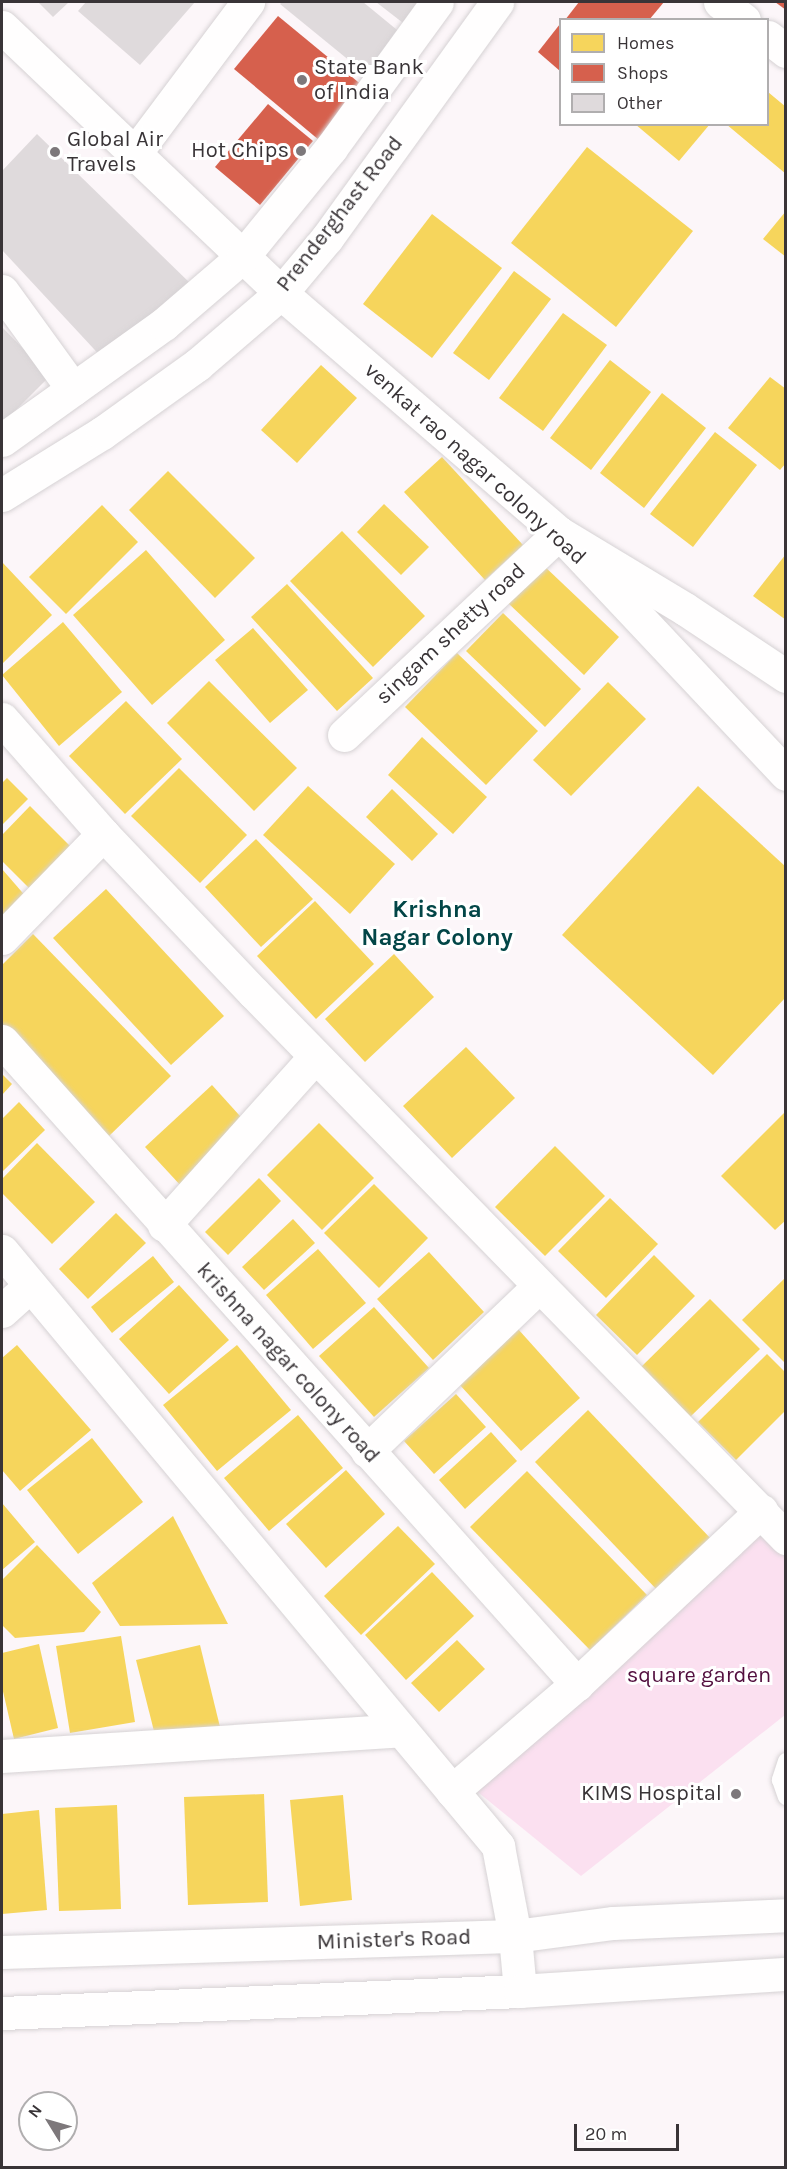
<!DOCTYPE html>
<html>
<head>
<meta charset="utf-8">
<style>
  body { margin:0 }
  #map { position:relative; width:787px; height:2169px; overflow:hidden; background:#fcf6f9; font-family:Karla,sans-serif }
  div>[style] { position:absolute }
  .green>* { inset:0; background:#fbe0f0 }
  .homes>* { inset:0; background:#f6d55c }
  .shops>* { inset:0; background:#d6604d }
  .building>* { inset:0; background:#dfdadc }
  .roads { filter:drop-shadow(0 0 2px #d6d2d4) drop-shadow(0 0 2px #d6d2d4) }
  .service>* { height:16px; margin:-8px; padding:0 8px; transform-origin:8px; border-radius:8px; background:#fffefe }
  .minor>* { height:33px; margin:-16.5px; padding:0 16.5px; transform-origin:16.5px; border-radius:16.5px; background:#fffefe }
  .tertiary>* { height:33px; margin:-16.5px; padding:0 16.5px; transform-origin:16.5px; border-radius:16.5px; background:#fffefe }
  .secondary>* { height:33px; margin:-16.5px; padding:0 16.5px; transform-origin:16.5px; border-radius:16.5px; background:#fffefe }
  .dots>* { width:16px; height:16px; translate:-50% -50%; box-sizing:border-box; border:3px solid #fff; border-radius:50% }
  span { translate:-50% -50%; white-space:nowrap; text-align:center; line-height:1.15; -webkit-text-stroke:6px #fff; paint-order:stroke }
  .poi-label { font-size:22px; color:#393437 }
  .left { translate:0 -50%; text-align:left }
  .right { translate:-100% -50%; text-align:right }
  .street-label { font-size:22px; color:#393437 }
  .park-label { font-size:22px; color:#520e3e }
  .neighbourhood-label { font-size:24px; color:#024647; font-weight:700 }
  .frame { position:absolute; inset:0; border:3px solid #393437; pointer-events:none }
  .legend { position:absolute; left:559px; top:18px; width:210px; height:108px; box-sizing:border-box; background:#fff; border:2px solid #b0aeaf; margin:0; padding:8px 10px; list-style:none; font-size:18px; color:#393437 }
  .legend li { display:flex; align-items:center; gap:12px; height:30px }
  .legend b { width:30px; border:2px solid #b0aeaf }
  .north { position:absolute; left:18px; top:2091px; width:60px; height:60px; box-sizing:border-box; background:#fff; border:2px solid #b0aeaf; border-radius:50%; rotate:307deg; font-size:16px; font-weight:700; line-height:24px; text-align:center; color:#393437 }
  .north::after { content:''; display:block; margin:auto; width:21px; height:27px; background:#7d787b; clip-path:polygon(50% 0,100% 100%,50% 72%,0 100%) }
  .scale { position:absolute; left:574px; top:2124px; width:105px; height:27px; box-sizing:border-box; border:3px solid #393437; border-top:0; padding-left:8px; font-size:18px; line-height:21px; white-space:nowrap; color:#393437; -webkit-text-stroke:4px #fff; paint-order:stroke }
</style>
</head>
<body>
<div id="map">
  <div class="green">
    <i style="clip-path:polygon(748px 1514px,785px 1548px,785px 1715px,581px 1876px,463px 1780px)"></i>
  </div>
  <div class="homes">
    <i style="clip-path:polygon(768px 92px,786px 107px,786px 174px,726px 124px,768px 124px)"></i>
    <i style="clip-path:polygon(635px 124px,710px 124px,679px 161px)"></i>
    <i style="clip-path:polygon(587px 147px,693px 231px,616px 327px,511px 243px)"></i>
    <i style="clip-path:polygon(786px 211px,786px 257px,763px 239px)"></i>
    <i style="clip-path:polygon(432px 214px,502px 268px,432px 358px,363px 304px)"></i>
    <i style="clip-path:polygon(514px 271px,551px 299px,489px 380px,453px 353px)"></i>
    <i style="clip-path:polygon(563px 313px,607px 345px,543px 431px,499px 398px)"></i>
    <i style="clip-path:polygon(610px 360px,651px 392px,591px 470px,550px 438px)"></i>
    <i style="clip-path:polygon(321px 365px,357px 398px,297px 463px,261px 430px)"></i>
    <i style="clip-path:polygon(770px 377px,786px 389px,786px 463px,780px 470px,728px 428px)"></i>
    <i style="clip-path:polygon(662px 393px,706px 428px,644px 508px,600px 473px)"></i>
    <i style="clip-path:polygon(715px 432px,757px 465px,693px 547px,650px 514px)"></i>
    <i style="clip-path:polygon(442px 457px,523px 545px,485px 580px,404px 492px)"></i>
    <i style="clip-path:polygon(168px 471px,255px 558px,215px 598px,129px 510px)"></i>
    <i style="clip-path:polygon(384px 504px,429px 547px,401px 575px,357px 532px)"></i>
    <i style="clip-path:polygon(102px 505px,138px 542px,66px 614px,29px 577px)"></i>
    <i style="clip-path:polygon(342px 531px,425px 616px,373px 667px,290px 581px)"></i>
    <i style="clip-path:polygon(146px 550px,225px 640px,152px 705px,73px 615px)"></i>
    <i style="clip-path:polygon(786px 554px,786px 620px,753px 596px)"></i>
    <i style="clip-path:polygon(2px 562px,52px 615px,2px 664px)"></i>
    <i style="clip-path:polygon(542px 564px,619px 637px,584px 675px,506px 601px)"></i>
    <i style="clip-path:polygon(287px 584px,373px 678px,337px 711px,251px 617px)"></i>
    <i style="clip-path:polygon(503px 613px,581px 689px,545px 727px,466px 651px)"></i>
    <i style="clip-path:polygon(63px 622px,122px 692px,59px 746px,2px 675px)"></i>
    <i style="clip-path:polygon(253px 628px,308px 690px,270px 723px,215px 660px)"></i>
    <i style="clip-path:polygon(457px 653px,538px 731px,486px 785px,405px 707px)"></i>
    <i style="clip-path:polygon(209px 681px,297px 768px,254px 811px,167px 723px)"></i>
    <i style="clip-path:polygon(608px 682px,646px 719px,571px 796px,533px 760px)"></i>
    <i style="clip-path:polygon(126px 701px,182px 759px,125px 814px,69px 756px)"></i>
    <i style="clip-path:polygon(422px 737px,487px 797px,453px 834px,388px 775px)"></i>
    <i style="clip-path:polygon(179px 768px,247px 835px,200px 883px,131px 816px)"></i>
    <i style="clip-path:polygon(7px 778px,28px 799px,2px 825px,2px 783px)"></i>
    <i style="clip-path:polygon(308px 786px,395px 864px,350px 914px,263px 835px)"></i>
    <i style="clip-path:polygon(698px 786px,786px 867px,786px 997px,713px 1075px,562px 935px)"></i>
    <i style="clip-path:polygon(392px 789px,438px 834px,412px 861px,366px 817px)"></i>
    <i style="clip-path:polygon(30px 806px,73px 849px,32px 891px,2px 861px,2px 835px)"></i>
    <i style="clip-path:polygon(256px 839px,313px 899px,261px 947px,205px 887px)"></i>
    <i style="clip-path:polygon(2px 869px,28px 899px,2px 922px)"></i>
    <i style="clip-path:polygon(106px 889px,224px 1016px,171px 1065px,53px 938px)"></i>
    <i style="clip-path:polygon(315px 901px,374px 964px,316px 1019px,257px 956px)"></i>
    <i style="clip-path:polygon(33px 934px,171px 1076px,109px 1136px,2px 1025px,2px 965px)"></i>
    <i style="clip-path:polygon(394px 954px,434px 997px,365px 1062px,325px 1019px)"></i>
    <i style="clip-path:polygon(466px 1047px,515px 1098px,452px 1158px,403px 1106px)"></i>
    <i style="clip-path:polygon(2px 1074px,12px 1084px,2px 1095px)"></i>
    <i style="clip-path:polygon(212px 1085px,249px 1126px,182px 1187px,145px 1147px)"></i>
    <i style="clip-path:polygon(19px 1102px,45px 1130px,2px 1172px,2px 1119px)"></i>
    <i style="clip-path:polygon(786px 1111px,786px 1220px,775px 1230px,721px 1176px)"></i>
    <i style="clip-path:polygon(319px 1123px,374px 1178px,322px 1230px,267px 1175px)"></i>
    <i style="clip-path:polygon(37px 1143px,95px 1202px,52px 1244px,2px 1193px,2px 1179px)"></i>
    <i style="clip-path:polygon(555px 1146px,605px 1196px,545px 1256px,495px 1207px)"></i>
    <i style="clip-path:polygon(259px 1178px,281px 1201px,228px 1255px,205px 1232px)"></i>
    <i style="clip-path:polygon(374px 1184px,428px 1238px,379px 1288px,324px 1233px)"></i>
    <i style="clip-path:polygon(610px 1198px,658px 1244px,606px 1298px,558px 1251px)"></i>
    <i style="clip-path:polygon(116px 1213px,146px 1243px,88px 1299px,59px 1269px)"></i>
    <i style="clip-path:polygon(293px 1219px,315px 1243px,264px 1290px,242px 1267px)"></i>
    <i style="clip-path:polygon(318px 1249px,366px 1303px,313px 1349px,266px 1295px)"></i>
    <i style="clip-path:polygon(429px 1252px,484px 1312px,433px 1360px,377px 1299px)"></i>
    <i style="clip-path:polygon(654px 1255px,695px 1296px,637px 1355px,596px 1315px)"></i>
    <i style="clip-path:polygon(153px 1256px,174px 1282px,112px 1333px,91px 1307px)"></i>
    <i style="clip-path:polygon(786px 1277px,786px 1364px,742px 1320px)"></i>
    <i style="clip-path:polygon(179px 1285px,229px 1340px,169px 1394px,119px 1339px)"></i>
    <i style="clip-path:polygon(710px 1299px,760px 1349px,689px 1418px,640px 1368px)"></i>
    <i style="clip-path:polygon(374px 1307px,429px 1368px,374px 1417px,319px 1356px)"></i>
    <i style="clip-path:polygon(518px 1329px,580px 1398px,521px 1451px,458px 1383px)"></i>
    <i style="clip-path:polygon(17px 1345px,91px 1430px,20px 1491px,2px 1470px,2px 1358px)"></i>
    <i style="clip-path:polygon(237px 1345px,291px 1410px,217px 1471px,163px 1405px)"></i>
    <i style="clip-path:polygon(767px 1354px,786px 1373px,786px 1410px,736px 1460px,698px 1422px)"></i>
    <i style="clip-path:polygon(456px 1394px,486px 1427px,434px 1474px,404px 1441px)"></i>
    <i style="clip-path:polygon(588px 1410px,713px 1541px,659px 1592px,535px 1462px)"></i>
    <i style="clip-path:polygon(298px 1415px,343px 1468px,269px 1531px,224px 1478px)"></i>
    <i style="clip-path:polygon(491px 1432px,517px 1461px,465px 1509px,439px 1480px)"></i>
    <i style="clip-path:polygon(92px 1438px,143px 1502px,78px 1554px,27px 1490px)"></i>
    <i style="clip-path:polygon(346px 1470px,385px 1514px,326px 1568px,286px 1524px)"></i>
    <i style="clip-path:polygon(527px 1471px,647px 1595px,590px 1650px,470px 1527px)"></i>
    <i style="clip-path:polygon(2px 1503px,35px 1542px,2px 1570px)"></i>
    <i style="clip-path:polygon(173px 1516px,228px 1624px,120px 1626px,92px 1583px)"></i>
    <i style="clip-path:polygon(398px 1526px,435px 1564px,361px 1635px,324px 1596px)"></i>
    <i style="clip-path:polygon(37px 1545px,101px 1612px,84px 1632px,15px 1638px,2px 1625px,2px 1580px)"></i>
    <i style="clip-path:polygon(432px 1572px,474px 1616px,406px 1680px,365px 1635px)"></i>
    <i style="clip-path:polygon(121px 1636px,135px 1722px,70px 1733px,56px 1646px)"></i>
    <i style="clip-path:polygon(457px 1640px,485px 1669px,439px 1712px,411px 1683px)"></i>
    <i style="clip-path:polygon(39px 1644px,58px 1728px,14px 1739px,2px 1687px,2px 1653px)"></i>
    <i style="clip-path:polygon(200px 1645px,220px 1727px,157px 1743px,136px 1660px)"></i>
    <i style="clip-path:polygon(264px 1794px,268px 1902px,188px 1905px,184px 1797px)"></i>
    <i style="clip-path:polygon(343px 1795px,352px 1900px,300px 1906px,290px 1800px)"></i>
    <i style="clip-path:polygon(117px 1805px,121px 1909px,59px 1911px,55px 1808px)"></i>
    <i style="clip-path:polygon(39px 1810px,47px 1910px,2px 1914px,2px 1814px)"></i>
  </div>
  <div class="shops">
    <i style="clip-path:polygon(579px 2px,664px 2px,649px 20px,565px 20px)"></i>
    <i style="clip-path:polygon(775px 2px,786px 2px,786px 10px)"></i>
    <i style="clip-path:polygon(278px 16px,369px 91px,325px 145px,234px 69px)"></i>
    <i style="clip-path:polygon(560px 24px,560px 71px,538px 52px)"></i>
    <i style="clip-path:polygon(268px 104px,313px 141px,260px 205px,215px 167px)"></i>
  </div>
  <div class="building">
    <i style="clip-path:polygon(38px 2px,69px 2px,53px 17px)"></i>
    <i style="clip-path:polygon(86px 2px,195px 2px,140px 65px,78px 11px)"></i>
    <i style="clip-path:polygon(282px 2px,363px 2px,402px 34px,367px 75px,280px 4px)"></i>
    <i style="clip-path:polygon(376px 2px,427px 2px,407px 26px)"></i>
    <i style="clip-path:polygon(37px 134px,193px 286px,106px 362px,2px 250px,2px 171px)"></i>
    <i style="clip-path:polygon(2px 327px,50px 376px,2px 424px)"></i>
  </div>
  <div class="roads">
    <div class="service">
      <i style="left:786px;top:1761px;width:20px;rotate:108deg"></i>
      <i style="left:780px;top:1780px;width:18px;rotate:71deg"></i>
    </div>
    <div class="minor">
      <i style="left:720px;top:2px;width:30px;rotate:37deg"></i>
      <i style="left:2px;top:27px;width:385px;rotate:43.6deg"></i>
      <i style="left:281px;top:293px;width:367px;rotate:40.8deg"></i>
      <i style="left:559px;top:533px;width:331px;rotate:46.7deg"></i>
      <i style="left:768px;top:37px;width:23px;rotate:38deg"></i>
      <i style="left:135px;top:153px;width:189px;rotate:-53.2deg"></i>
      <i style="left:2px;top:291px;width:121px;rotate:54.1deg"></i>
      <i style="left:2px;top:719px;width:153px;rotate:48.7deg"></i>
      <i style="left:103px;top:834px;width:219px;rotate:46.5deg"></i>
      <i style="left:254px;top:993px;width:762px;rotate:45.69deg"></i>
      <i style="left:344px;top:735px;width:295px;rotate:-43.2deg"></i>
      <i style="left:559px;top:533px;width:147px;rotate:31.1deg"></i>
      <i style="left:685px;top:609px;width:121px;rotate:33.6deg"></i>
      <i style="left:2px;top:938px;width:145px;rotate:-45.8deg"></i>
      <i style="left:2px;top:1041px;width:863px;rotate:48.2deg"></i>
      <i style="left:164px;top:1225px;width:226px;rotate:-48.1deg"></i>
      <i style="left:2px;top:1251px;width:775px;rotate:50.18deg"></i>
      <i style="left:498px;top:1846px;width:92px;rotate:79.3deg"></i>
      <i style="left:515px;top:1936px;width:55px;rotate:84.8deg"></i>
      <i style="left:2px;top:1311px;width:38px;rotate:-42deg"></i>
      <i style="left:367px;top:1451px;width:236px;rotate:-43.8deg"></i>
      <i style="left:2px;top:1756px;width:400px;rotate:-3.7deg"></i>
      <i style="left:452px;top:1791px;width:165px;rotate:-40.6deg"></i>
      <i style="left:577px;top:1684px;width:253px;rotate:-43.2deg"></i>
    </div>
    <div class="tertiary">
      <i style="left:2px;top:440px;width:199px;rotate:-35.6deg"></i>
      <i style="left:164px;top:324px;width:104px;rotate:-40.7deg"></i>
      <i style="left:243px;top:256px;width:139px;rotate:-50.8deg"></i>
      <i style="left:331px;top:148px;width:180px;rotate:-54deg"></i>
      <i style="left:2px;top:495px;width:118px;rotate:-31.8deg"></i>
      <i style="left:102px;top:433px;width:117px;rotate:-35.6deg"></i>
      <i style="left:197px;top:365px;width:111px;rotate:-40.6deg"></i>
      <i style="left:281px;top:293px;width:72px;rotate:-50.1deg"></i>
      <i style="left:327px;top:238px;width:291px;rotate:-54.2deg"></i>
    </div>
    <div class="secondary">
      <i style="left:2px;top:1952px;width:513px;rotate:-1.79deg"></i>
      <i style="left:515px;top:1936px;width:99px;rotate:-7.6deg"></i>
      <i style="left:613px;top:1923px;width:173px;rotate:-2.6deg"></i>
      <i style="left:2px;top:2013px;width:518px;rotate:-2.43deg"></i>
      <i style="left:520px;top:1991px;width:267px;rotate:-3.7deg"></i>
    </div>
  </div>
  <div class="dots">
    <i style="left:302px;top:80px;background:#7d787b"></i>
    <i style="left:301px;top:151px;background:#7d787b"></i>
    <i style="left:55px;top:152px;background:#7d787b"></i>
    <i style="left:736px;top:1794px;background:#7d787b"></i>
  </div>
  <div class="poi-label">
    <span class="left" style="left:314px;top:80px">State Bank<br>of India</span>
    <span class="left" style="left:67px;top:152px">Global Air<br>Travels</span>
    <span class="right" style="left:289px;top:151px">Hot Chips</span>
    <span class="right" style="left:722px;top:1794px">KIMS Hospital</span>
  </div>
  <div class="street-label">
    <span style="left:340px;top:214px;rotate:-52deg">Prenderghast Road</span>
    <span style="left:475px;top:464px;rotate:42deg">venkat rao nagar colony road</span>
    <span style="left:451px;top:634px;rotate:-43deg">singam shetty road</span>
    <span style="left:288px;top:1363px;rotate:48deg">krishna nagar colony road</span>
    <span style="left:394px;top:1940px;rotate:-2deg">Minister's Road</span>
  </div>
  <div class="park-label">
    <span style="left:699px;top:1676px">square garden</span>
  </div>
  <div class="neighbourhood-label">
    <span style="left:437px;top:924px">Krishna<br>Nagar Colony</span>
  </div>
  <div class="frame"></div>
  <ul class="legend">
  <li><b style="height:16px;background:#f6d55c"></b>Homes</li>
  <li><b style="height:16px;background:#d6604d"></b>Shops</li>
  <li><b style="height:16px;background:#dfdadc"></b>Other</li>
  </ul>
  <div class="north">N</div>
  <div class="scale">20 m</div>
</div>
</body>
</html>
